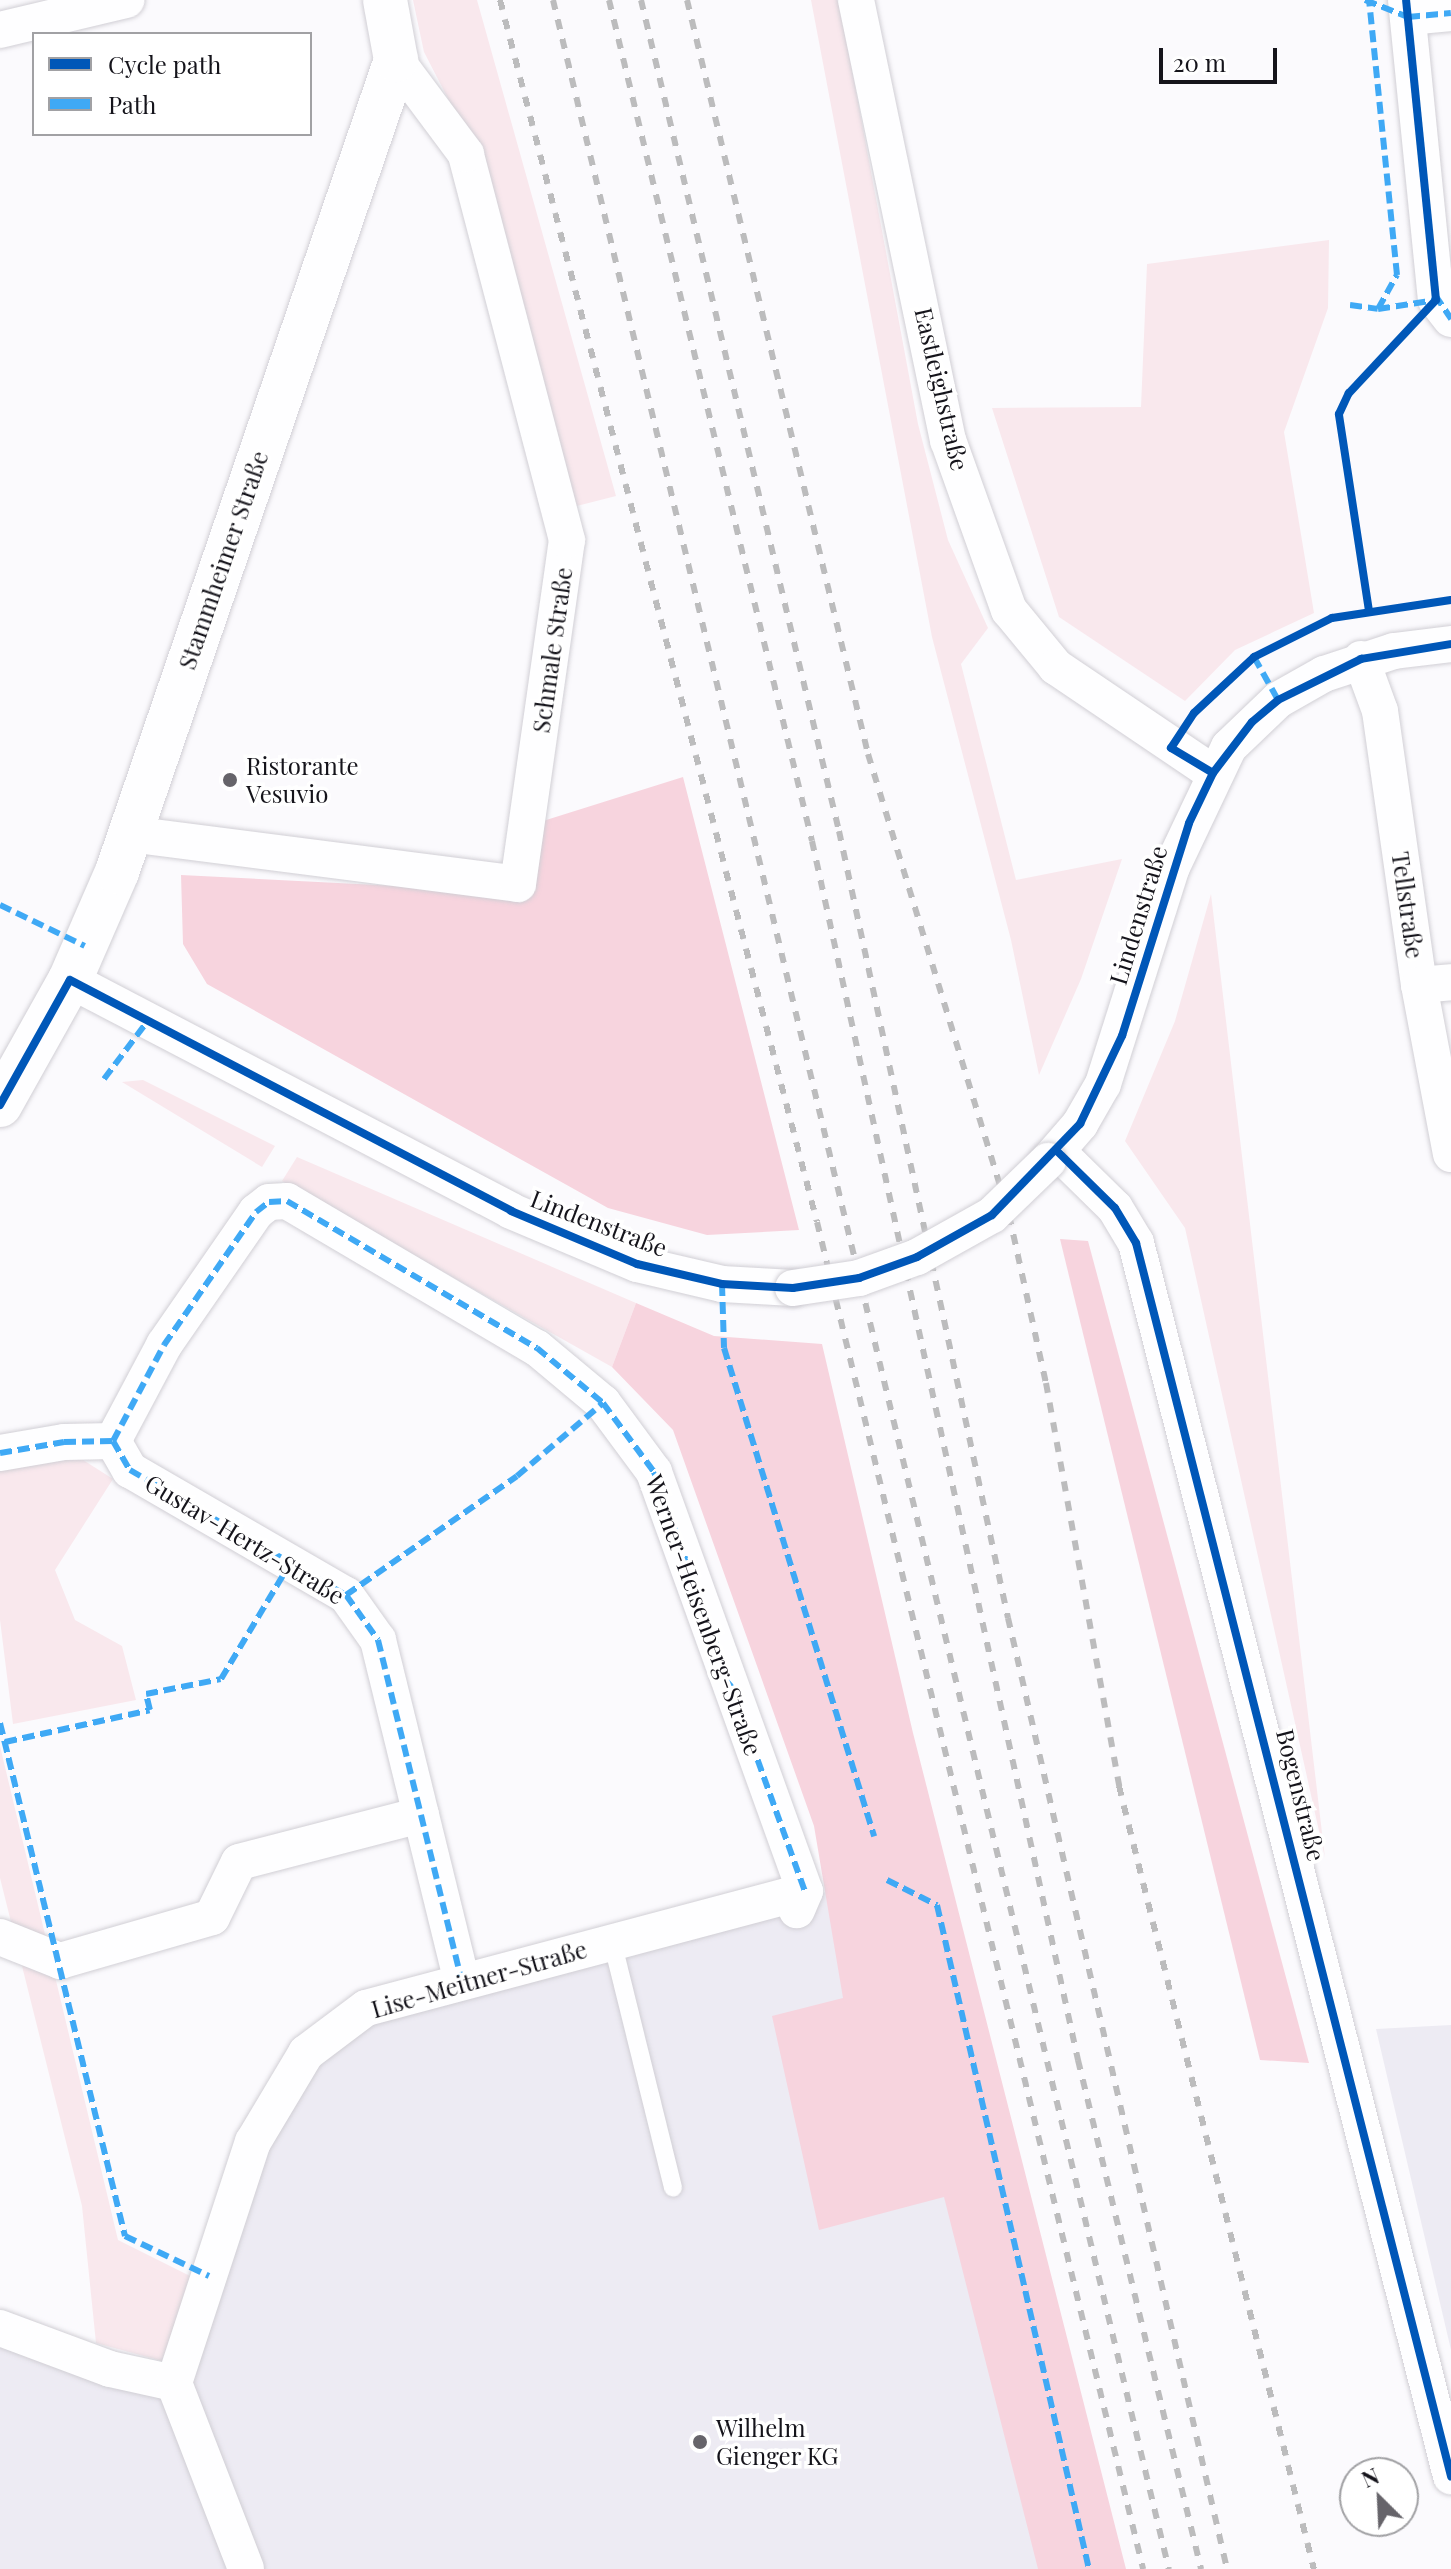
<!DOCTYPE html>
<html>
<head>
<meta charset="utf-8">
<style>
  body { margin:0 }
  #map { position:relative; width:1451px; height:2569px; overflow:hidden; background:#fbfafd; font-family:"Playfair Display",serif }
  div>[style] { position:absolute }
  .built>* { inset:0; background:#edebf3 }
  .green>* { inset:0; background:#f9e8ed }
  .forest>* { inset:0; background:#f7d4de }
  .roads { filter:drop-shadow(0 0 2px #d1cfd5) drop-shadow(0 0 2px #d1cfd5) }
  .lane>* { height:18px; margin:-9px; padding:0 9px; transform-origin:9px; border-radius:9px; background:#fefeff }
  .street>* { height:36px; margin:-18px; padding:0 18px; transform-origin:18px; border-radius:18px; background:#fefeff }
  .secondary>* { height:44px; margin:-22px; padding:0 22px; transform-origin:22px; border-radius:22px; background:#fefeff }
  .rail>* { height:6px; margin-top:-3px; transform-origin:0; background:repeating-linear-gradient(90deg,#bcbcbd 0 10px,transparent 0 20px) }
  .bridges { filter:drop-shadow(0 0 2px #d1cfd5) drop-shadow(0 0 2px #d1cfd5) }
  .street-bridge>* { height:36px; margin:-18px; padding:0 18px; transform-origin:18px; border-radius:18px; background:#fefeff }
  .quiet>* { height:6px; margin-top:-3px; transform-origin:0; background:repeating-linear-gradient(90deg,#3fa9f5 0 12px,transparent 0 18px) }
  .cycleway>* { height:8px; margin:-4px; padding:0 4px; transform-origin:4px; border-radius:4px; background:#0057b8 }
  .dots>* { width:22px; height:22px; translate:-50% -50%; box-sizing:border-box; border:4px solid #fff; border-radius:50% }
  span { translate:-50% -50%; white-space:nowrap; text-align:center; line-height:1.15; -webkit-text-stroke:7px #fff; paint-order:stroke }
  .street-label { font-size:24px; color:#15141b }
  .poi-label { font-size:24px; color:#15141b }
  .left { translate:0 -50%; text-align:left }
  .legend { position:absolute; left:32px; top:32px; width:280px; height:104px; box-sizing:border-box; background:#fff; border:2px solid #a1a1a4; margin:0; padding:10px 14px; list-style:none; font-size:24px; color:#15141b }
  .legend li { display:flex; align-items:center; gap:16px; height:40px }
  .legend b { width:40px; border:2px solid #a1a1a4 }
  .north { position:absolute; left:1339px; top:2457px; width:80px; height:80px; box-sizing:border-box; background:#fff; border:2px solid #a1a1a4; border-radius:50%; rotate:336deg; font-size:22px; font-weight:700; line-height:32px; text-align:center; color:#15141b }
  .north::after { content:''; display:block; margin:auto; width:28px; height:36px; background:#66646a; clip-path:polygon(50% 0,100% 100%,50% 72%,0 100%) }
  .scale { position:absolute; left:1159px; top:48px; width:118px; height:36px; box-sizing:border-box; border:4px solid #15141b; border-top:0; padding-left:10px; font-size:24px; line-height:28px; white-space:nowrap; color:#15141b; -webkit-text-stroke:6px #fff; paint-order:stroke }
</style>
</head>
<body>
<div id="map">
  <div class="built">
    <i style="clip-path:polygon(805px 1891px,897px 1897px,1054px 2569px,0 2569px,0 2330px,175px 2384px,253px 2142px,366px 2008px)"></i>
    <i style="clip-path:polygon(1451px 2025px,1451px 2350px,1376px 2029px)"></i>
  </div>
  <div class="green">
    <i style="clip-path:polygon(413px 0,477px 0,616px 496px,569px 508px,475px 151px,424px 52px)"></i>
    <i style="clip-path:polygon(811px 0,839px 0,918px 424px,948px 540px,988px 628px,961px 664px,1016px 880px,1122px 859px,1081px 979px,1039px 1075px,1011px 940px,932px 637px)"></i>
    <i style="clip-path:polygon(1329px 240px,1328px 308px,1284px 432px,1314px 613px,1235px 650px,1185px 701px,1059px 617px,992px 408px,1141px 407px,1147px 264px)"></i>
    <i style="clip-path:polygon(1211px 894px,1325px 1858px,1185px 1228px,1125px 1141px,1175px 1021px)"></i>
    <i style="clip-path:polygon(143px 1080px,275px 1146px,262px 1167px,122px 1082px)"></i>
    <i style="clip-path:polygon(297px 1157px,636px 1303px,612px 1367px,282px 1181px)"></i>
    <i style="clip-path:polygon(69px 1451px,113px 1479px,55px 1570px,75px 1620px,122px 1646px,136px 1700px,13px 1724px,0 1620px,0 1463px)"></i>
    <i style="clip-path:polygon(0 1746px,118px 2240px,192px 2277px,162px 2361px,96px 2343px,82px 2206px,0 1878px)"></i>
  </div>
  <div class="forest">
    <i style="clip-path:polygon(683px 777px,799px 1230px,707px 1235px,608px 1208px,207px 984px,183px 944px,181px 875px,517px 892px,543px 821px)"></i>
    <i style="clip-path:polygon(1060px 1239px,1088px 1241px,1309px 2063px,1260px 2060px)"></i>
    <i style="clip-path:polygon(636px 1303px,714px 1336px,822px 1344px,913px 1733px,1126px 2569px,1038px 2569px,944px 2197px,819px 2230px,772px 2016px,843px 1998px,814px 1826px,673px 1430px,612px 1367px)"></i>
  </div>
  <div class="roads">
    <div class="lane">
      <i style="left:612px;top:1941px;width:254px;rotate:76.1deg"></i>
    </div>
    <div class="street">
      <i style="left:856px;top:0;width:450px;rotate:78.2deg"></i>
      <i style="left:948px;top:440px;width:181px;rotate:70.3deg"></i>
      <i style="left:1009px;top:610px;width:74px;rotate:50.5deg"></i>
      <i style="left:1056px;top:667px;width:189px;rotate:34deg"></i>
      <i style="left:1406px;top:0;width:301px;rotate:84.3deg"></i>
      <i style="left:1436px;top:300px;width:24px;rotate:52deg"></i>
      <i style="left:1408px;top:17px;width:43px;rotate:-5.3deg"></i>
      <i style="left:0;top:30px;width:130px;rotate:-13.4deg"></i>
      <i style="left:1361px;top:659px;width:55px;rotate:69.9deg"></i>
      <i style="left:1380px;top:711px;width:277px;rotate:81.9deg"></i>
      <i style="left:1419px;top:985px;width:172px;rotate:79.3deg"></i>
      <i style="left:129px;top:834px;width:392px;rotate:7.3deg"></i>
      <i style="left:518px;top:884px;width:347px;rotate:-81.9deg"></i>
      <i style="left:567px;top:540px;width:399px;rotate:-104.7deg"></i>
      <i style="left:466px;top:154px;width:117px;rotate:-126.7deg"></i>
      <i style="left:70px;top:980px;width:498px;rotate:27.6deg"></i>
      <i style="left:511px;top:1211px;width:137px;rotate:22.8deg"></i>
      <i style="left:637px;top:1264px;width:87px;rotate:13.2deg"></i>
      <i style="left:722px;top:1284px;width:71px;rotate:3.2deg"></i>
      <i style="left:1419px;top:985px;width:32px;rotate:-5deg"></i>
      <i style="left:1057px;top:1151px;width:81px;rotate:44.5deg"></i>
      <i style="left:1115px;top:1208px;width:41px;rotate:59deg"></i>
      <i style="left:1136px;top:1243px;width:1273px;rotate:75.67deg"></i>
      <i style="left:1048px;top:1161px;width:49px;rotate:-49.1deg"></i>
      <i style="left:1080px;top:1124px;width:46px;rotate:-60.1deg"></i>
      <i style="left:1103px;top:1084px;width:225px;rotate:-72.4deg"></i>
      <i style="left:1171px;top:869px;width:135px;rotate:-64.6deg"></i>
      <i style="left:1229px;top:747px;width:68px;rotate:-43.8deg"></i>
      <i style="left:1278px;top:700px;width:53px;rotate:-29.5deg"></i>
      <i style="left:1324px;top:674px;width:74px;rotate:-18.2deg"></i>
      <i style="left:1394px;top:651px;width:57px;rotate:-7deg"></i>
      <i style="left:113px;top:1441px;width:109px;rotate:-62deg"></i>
      <i style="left:164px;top:1345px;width:162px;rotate:-55.3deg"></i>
      <i style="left:256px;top:1212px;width:16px;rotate:-38deg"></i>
      <i style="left:269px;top:1202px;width:18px;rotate:-3deg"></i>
      <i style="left:287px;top:1201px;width:290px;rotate:30.5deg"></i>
      <i style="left:537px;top:1348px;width:86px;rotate:39.8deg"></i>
      <i style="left:603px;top:1403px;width:86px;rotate:53.5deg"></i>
      <i style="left:654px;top:1472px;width:445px;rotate:70.2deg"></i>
      <i style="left:0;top:1453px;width:65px;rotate:-9.8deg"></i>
      <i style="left:64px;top:1442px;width:49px;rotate:-1.2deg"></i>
      <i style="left:113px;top:1441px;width:34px;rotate:60deg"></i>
      <i style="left:130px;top:1470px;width:250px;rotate:30.1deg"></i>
      <i style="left:346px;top:1595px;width:55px;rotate:54.6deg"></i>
      <i style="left:378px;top:1640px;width:351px;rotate:76.2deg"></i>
      <i style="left:0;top:1937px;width:65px;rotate:21.8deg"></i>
      <i style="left:60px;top:1961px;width:158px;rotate:-16.1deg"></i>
      <i style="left:212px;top:1917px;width:61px;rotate:-63.9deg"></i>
      <i style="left:239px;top:1862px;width:188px;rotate:-14.5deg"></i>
      <i style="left:0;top:2328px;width:117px;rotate:20.4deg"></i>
      <i style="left:110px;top:2369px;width:66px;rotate:12.3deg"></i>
      <i style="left:174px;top:2383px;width:199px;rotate:68.8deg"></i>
      <i style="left:174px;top:2383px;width:254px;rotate:-71.9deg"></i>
      <i style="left:253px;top:2142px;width:104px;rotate:-59.2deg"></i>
      <i style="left:306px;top:2053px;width:75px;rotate:-36.9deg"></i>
      <i style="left:366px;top:2008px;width:454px;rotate:-14.9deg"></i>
      <i style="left:805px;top:1891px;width:21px;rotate:113deg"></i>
    </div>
    <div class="secondary">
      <i style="left:0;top:1105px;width:143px;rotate:-60.8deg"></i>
      <i style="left:70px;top:980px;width:118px;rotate:-66.5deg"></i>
      <i style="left:117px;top:872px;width:859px;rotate:-71.04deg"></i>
      <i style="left:396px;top:60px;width:61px;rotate:-100.4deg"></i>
    </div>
  </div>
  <div class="rail">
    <i style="left:500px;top:0;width:1262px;rotate:75.46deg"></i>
    <i style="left:817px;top:1222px;width:1386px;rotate:76.39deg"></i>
    <i style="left:553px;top:0;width:2642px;rotate:76.52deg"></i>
    <i style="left:609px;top:0;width:865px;rotate:76.43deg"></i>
    <i style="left:812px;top:841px;width:1248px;rotate:77.69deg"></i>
    <i style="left:1078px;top:2060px;width:524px;rotate:76.41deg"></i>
    <i style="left:641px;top:0;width:854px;rotate:76.6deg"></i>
    <i style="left:839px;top:831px;width:805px;rotate:77.88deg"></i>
    <i style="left:1008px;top:1618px;width:976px;rotate:77.03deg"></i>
    <i style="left:687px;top:0;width:775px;rotate:76.5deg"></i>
    <i style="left:868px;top:754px;width:482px;rotate:73deg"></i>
    <i style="left:1009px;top:1215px;width:172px;rotate:77.6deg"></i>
    <i style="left:1046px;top:1383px;width:410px;rotate:79.7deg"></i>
    <i style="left:1119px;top:1786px;width:807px;rotate:76.02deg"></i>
  </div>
  <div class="bridges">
    <div class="street-bridge">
      <i style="left:793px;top:1288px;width:67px;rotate:-8.6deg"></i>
      <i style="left:859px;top:1278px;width:62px;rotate:-19.9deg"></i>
      <i style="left:917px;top:1257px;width:86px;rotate:-29.2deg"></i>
      <i style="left:992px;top:1215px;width:78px;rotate:-44deg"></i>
    </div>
  </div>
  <div class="quiet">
    <i style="left:1365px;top:0;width:46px;rotate:21.6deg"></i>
    <i style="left:1408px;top:17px;width:43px;rotate:-5.3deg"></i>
    <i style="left:1435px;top:295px;width:29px;rotate:56deg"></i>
    <i style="left:1350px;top:305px;width:28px;rotate:8deg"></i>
    <i style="left:1378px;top:309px;width:39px;rotate:-61deg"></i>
    <i style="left:1397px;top:275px;width:276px;rotate:-95.8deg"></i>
    <i style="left:1378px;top:309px;width:59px;rotate:-8.8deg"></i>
    <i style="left:1254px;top:657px;width:49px;rotate:60.8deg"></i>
    <i style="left:0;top:905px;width:94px;rotate:25.8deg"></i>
    <i style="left:104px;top:1079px;width:71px;rotate:-53deg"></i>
    <i style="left:722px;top:1284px;width:64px;rotate:88.2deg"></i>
    <i style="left:724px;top:1348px;width:511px;rotate:72.91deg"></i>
    <i style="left:113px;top:1441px;width:109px;rotate:-62deg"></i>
    <i style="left:164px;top:1345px;width:162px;rotate:-55.3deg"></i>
    <i style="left:256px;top:1212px;width:16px;rotate:-38deg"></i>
    <i style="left:269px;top:1202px;width:18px;rotate:-3deg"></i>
    <i style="left:287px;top:1201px;width:290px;rotate:30.5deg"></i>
    <i style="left:537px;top:1348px;width:86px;rotate:39.8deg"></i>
    <i style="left:603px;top:1403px;width:86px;rotate:53.5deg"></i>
    <i style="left:654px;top:1472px;width:445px;rotate:70.2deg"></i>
    <i style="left:0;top:1453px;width:65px;rotate:-9.8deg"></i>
    <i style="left:64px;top:1442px;width:49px;rotate:-1.2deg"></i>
    <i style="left:113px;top:1441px;width:34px;rotate:60deg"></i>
    <i style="left:130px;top:1470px;width:250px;rotate:30.1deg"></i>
    <i style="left:346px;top:1595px;width:55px;rotate:54.6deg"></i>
    <i style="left:378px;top:1640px;width:351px;rotate:76.2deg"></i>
    <i style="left:346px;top:1595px;width:208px;rotate:-34.8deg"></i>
    <i style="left:517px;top:1476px;width:113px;rotate:-40.3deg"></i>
    <i style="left:0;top:1723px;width:528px;rotate:76.31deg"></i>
    <i style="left:125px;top:2236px;width:93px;rotate:25.5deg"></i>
    <i style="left:5px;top:1742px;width:148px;rotate:-12.4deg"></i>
    <i style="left:150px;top:1710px;width:16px;rotate:-104deg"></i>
    <i style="left:146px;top:1694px;width:76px;rotate:-11.3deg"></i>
    <i style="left:221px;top:1679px;width:136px;rotate:-59.1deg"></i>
    <i style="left:887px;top:1880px;width:56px;rotate:26.6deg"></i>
    <i style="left:937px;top:1905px;width:681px;rotate:77.11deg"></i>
  </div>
  <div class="cycleway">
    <i style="left:1369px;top:611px;width:199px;rotate:-98.7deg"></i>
    <i style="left:1339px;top:414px;width:23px;rotate:-65deg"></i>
    <i style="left:1349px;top:393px;width:127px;rotate:-46.9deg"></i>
    <i style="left:1436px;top:300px;width:301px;rotate:-95.7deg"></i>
    <i style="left:1213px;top:773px;width:49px;rotate:-149.2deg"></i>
    <i style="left:1171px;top:748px;width:42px;rotate:-56.7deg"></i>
    <i style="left:1194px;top:713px;width:82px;rotate:-43deg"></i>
    <i style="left:1254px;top:657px;width:87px;rotate:-26.6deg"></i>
    <i style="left:1332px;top:618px;width:120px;rotate:-8.6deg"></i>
    <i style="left:0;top:1105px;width:143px;rotate:-60.8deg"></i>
    <i style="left:70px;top:980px;width:498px;rotate:27.6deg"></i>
    <i style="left:511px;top:1211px;width:137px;rotate:22.8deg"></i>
    <i style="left:637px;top:1264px;width:87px;rotate:13.2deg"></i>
    <i style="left:722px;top:1284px;width:71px;rotate:3.2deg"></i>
    <i style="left:793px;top:1288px;width:67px;rotate:-8.6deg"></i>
    <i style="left:859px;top:1278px;width:62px;rotate:-19.9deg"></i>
    <i style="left:917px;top:1257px;width:86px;rotate:-29.2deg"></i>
    <i style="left:992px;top:1215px;width:127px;rotate:-46deg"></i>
    <i style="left:1080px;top:1124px;width:98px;rotate:-64.5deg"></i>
    <i style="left:1122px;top:1036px;width:223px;rotate:-72.5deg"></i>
    <i style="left:1189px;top:823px;width:55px;rotate:-64.4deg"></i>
    <i style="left:1213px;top:773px;width:64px;rotate:-52.6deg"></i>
    <i style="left:1252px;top:722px;width:34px;rotate:-40deg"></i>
    <i style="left:1278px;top:700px;width:93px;rotate:-26.3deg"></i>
    <i style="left:1361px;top:659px;width:91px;rotate:-9.5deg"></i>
    <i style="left:1057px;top:1151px;width:81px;rotate:44.5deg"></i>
    <i style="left:1115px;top:1208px;width:41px;rotate:59deg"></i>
    <i style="left:1136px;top:1243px;width:1273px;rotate:75.67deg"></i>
  </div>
  <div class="dots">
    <i style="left:230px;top:780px;background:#66646a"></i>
    <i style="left:700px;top:2442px;background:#66646a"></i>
  </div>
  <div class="street-label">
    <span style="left:942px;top:389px;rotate:77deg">Eastleighstraße</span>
    <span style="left:223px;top:560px;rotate:-71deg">Stammheimer Straße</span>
    <span style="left:552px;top:650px;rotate:-82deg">Schmale Straße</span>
    <span style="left:1408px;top:905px;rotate:82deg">Tellstraße</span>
    <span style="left:1138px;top:915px;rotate:-73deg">Lindenstraße</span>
    <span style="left:599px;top:1223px;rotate:21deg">Lindenstraße</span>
    <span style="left:245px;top:1539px;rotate:31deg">Gustav-Hertz-Straße</span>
    <span style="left:704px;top:1615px;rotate:70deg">Werner-Heisenberg-Straße</span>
    <span style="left:1301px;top:1795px;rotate:76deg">Bogenstraße</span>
    <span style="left:479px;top:1979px;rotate:-16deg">Lise-Meitner-Straße</span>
  </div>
  <div class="poi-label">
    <span class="left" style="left:246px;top:780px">Ristorante<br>Vesuvio</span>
    <span class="left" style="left:716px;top:2442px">Wilhelm<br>Gienger KG</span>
  </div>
  <ul class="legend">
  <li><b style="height:10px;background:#0057b8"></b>Cycle path</li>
  <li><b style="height:10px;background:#3fa9f5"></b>Path</li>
  </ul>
  <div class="north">N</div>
  <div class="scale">20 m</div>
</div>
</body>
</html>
